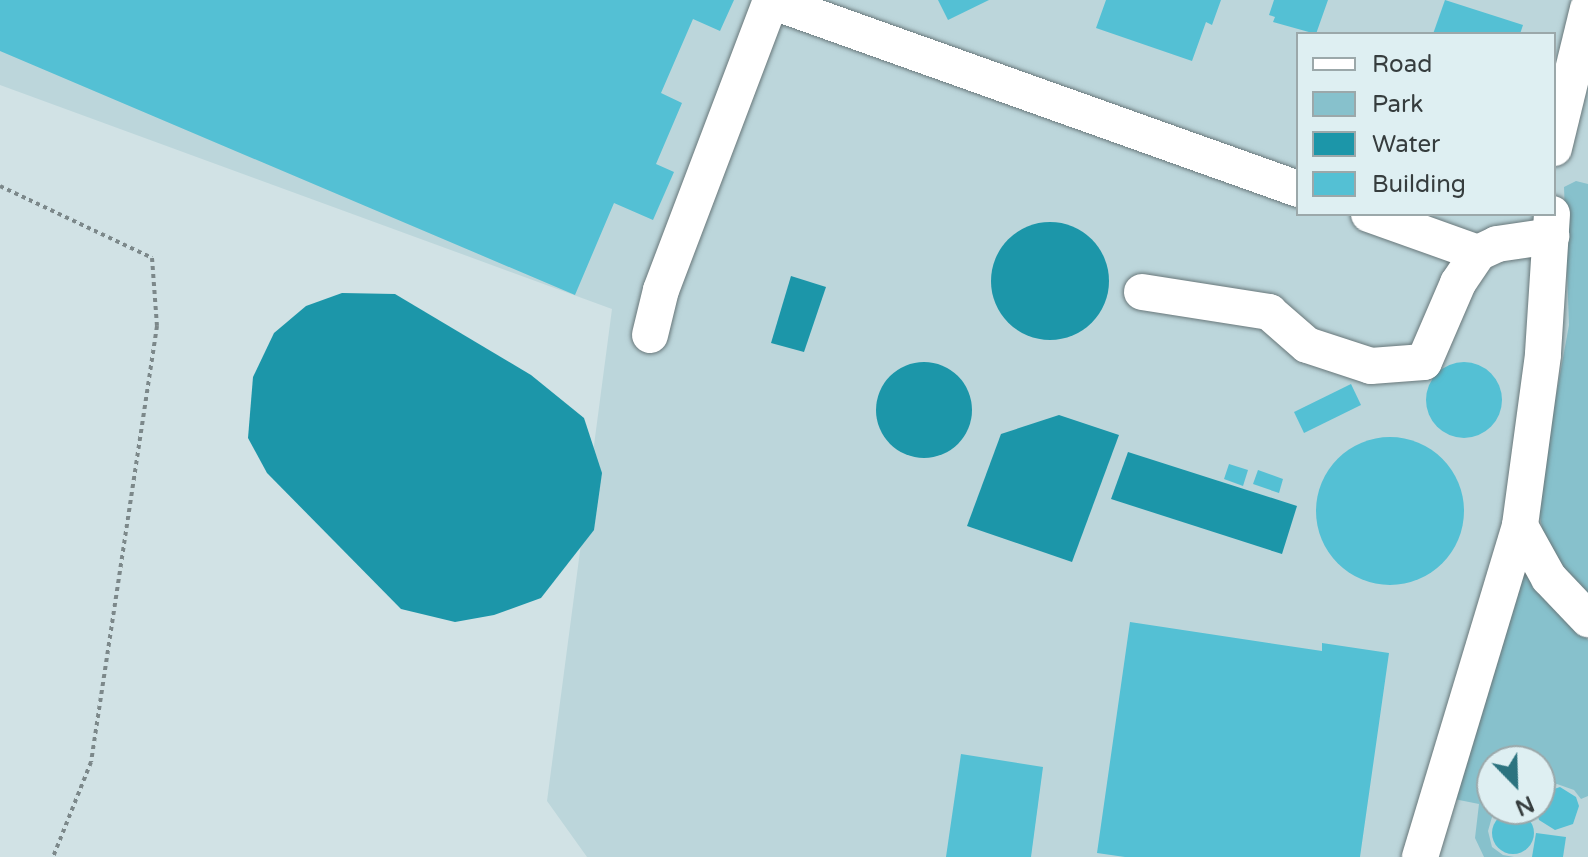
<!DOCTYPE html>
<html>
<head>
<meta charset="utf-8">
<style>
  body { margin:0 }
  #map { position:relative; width:1588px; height:857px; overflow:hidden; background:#d1e2e5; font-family:"Varela Round",sans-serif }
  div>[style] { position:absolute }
  .built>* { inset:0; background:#bcd6db }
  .green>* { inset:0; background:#87c1cc }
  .water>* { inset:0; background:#1c96a9 }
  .round { border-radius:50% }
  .building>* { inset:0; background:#54c0d4 }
  .path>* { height:4px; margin-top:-2px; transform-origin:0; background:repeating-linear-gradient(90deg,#7c888a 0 4px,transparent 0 8px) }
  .roads { filter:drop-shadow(0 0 2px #68777a) drop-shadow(0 0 2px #68777a) }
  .minor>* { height:36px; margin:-18px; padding:0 18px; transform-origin:18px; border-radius:18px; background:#fff }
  span { translate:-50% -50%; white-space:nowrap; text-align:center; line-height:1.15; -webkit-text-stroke:6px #deeff2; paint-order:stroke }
  .legend { position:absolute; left:1296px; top:32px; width:260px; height:184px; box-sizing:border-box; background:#deeff2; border:2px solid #9ba8aa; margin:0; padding:10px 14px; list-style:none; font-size:24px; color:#363d3e }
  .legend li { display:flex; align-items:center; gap:16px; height:40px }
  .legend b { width:40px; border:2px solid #9ba8aa }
  .north { position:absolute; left:1476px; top:745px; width:80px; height:80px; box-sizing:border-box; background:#deeff2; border:2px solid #9ba8aa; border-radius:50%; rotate:157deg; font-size:22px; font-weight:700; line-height:32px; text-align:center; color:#363d3e }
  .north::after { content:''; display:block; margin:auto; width:28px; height:36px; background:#2c737f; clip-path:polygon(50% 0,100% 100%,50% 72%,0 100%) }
</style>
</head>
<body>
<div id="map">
  <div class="built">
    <i style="clip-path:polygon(evenodd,0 0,1588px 0,1588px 857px,587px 857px,547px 801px,612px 309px,0 85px,0 0,1298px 34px,1554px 34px,1554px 214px,1298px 214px,1298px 34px,0 0,1492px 761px,1540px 761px,1540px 809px,1492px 809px,1492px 761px)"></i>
  </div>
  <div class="green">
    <i style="clip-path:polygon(1576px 181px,1588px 184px,1588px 594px,1564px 571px,1543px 532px,1537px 501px,1569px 325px,1564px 187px)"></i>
    <i style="clip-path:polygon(1520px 557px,1554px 605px,1588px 640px,1588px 796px,1581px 799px,1574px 790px,1557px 784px,1540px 792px,1540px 761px,1492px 761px,1492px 809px,1502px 809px,1492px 817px,1488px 831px,1492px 847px,1503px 855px,1514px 857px,1484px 857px,1475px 838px,1479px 804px,1454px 799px)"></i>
  </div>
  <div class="water">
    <i class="round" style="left:991px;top:222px;width:118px;height:118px"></i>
    <i style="clip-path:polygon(791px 276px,826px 287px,804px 352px,771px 343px)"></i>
    <i style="clip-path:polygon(342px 293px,395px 294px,531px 375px,584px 418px,602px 473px,594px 530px,541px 598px,494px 615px,455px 622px,401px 609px,267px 473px,248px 438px,253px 377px,274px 333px,306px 306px)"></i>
    <i class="round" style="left:876px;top:362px;width:96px;height:96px"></i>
    <i style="clip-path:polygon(1059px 415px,1119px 435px,1072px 562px,967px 526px,1001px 434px)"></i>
    <i style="clip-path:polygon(1128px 452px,1297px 506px,1282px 554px,1111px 499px)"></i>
  </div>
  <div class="building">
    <i style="clip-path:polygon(0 0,734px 0,720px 31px,693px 19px,661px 93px,682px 103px,656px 164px,674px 172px,653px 220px,614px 203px,575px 295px,0 51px)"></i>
    <i style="clip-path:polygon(938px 0,989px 0,948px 20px)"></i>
    <i style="clip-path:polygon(1106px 0,1221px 0,1212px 25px,1206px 22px,1192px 61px,1096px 28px)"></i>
    <i style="clip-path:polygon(1274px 0,1328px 0,1316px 34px,1273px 22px,1275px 17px,1269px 15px)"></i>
    <i style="clip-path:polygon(1445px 0,1523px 25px,1520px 34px,1433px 34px)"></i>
    <i class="round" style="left:1426px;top:362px;width:76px;height:76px"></i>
    <i style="clip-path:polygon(1351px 384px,1361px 405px,1304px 433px,1294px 412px)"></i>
    <i class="round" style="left:1316px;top:437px;width:148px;height:148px"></i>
    <i style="clip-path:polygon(1229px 464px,1248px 470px,1243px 486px,1224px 479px)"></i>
    <i style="clip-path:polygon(1258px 470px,1283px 479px,1279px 493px,1253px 484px)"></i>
    <i style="clip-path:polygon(1130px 622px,1322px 651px,1322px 643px,1389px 653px,1360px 857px,1125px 857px,1097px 853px)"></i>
    <i style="clip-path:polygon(961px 754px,1043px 767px,1031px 857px,946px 857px)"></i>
    <i style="clip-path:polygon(1560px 787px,1576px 797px,1579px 806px,1573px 824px,1555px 830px,1539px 820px,1536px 809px,1540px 809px,1542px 793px)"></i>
    <i class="round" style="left:1492px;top:812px;width:42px;height:42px"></i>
    <i style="clip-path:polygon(1536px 833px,1566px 837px,1563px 857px,1532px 857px)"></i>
  </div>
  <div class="path">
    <i style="left:0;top:186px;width:168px;rotate:25.3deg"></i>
    <i style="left:152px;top:258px;width:68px;rotate:85.8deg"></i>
    <i style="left:157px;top:326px;width:441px;rotate:98.6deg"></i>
    <i style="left:91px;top:762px;width:102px;rotate:111.8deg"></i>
  </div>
  <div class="roads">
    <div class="minor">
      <i style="left:771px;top:1px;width:560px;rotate:19.63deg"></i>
      <i style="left:1554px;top:148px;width:143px;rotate:-76.3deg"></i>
      <i style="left:1369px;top:214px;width:116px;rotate:19.7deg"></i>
      <i style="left:1552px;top:214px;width:141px;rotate:93.7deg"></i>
      <i style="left:1543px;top:355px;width:173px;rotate:97.7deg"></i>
      <i style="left:1520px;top:526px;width:60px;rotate:60.9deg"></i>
      <i style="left:1549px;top:578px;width:57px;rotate:46.4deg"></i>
      <i style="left:1142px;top:292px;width:129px;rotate:8.9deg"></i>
      <i style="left:1269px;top:312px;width:50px;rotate:41deg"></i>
      <i style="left:1307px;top:345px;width:67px;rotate:18.2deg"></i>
      <i style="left:1371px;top:366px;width:53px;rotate:-4.3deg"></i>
      <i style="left:1424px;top:362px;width:86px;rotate:-66.7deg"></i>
      <i style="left:1458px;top:283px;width:36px;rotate:-56deg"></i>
      <i style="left:1478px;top:253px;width:21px;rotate:-25deg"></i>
      <i style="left:1497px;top:244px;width:55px;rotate:-8.4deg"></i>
      <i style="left:650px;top:335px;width:46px;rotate:-76.3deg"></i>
      <i style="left:661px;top:290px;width:310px;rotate:-69.2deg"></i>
      <i style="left:1420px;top:857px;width:346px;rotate:-73.2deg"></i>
    </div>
  </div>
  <ul class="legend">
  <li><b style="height:10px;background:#fff"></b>Road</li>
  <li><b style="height:22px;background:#87c1cc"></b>Park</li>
  <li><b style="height:22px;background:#1c96a9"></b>Water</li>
  <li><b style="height:22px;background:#54c0d4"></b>Building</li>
  </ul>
  <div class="north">N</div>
</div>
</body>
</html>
